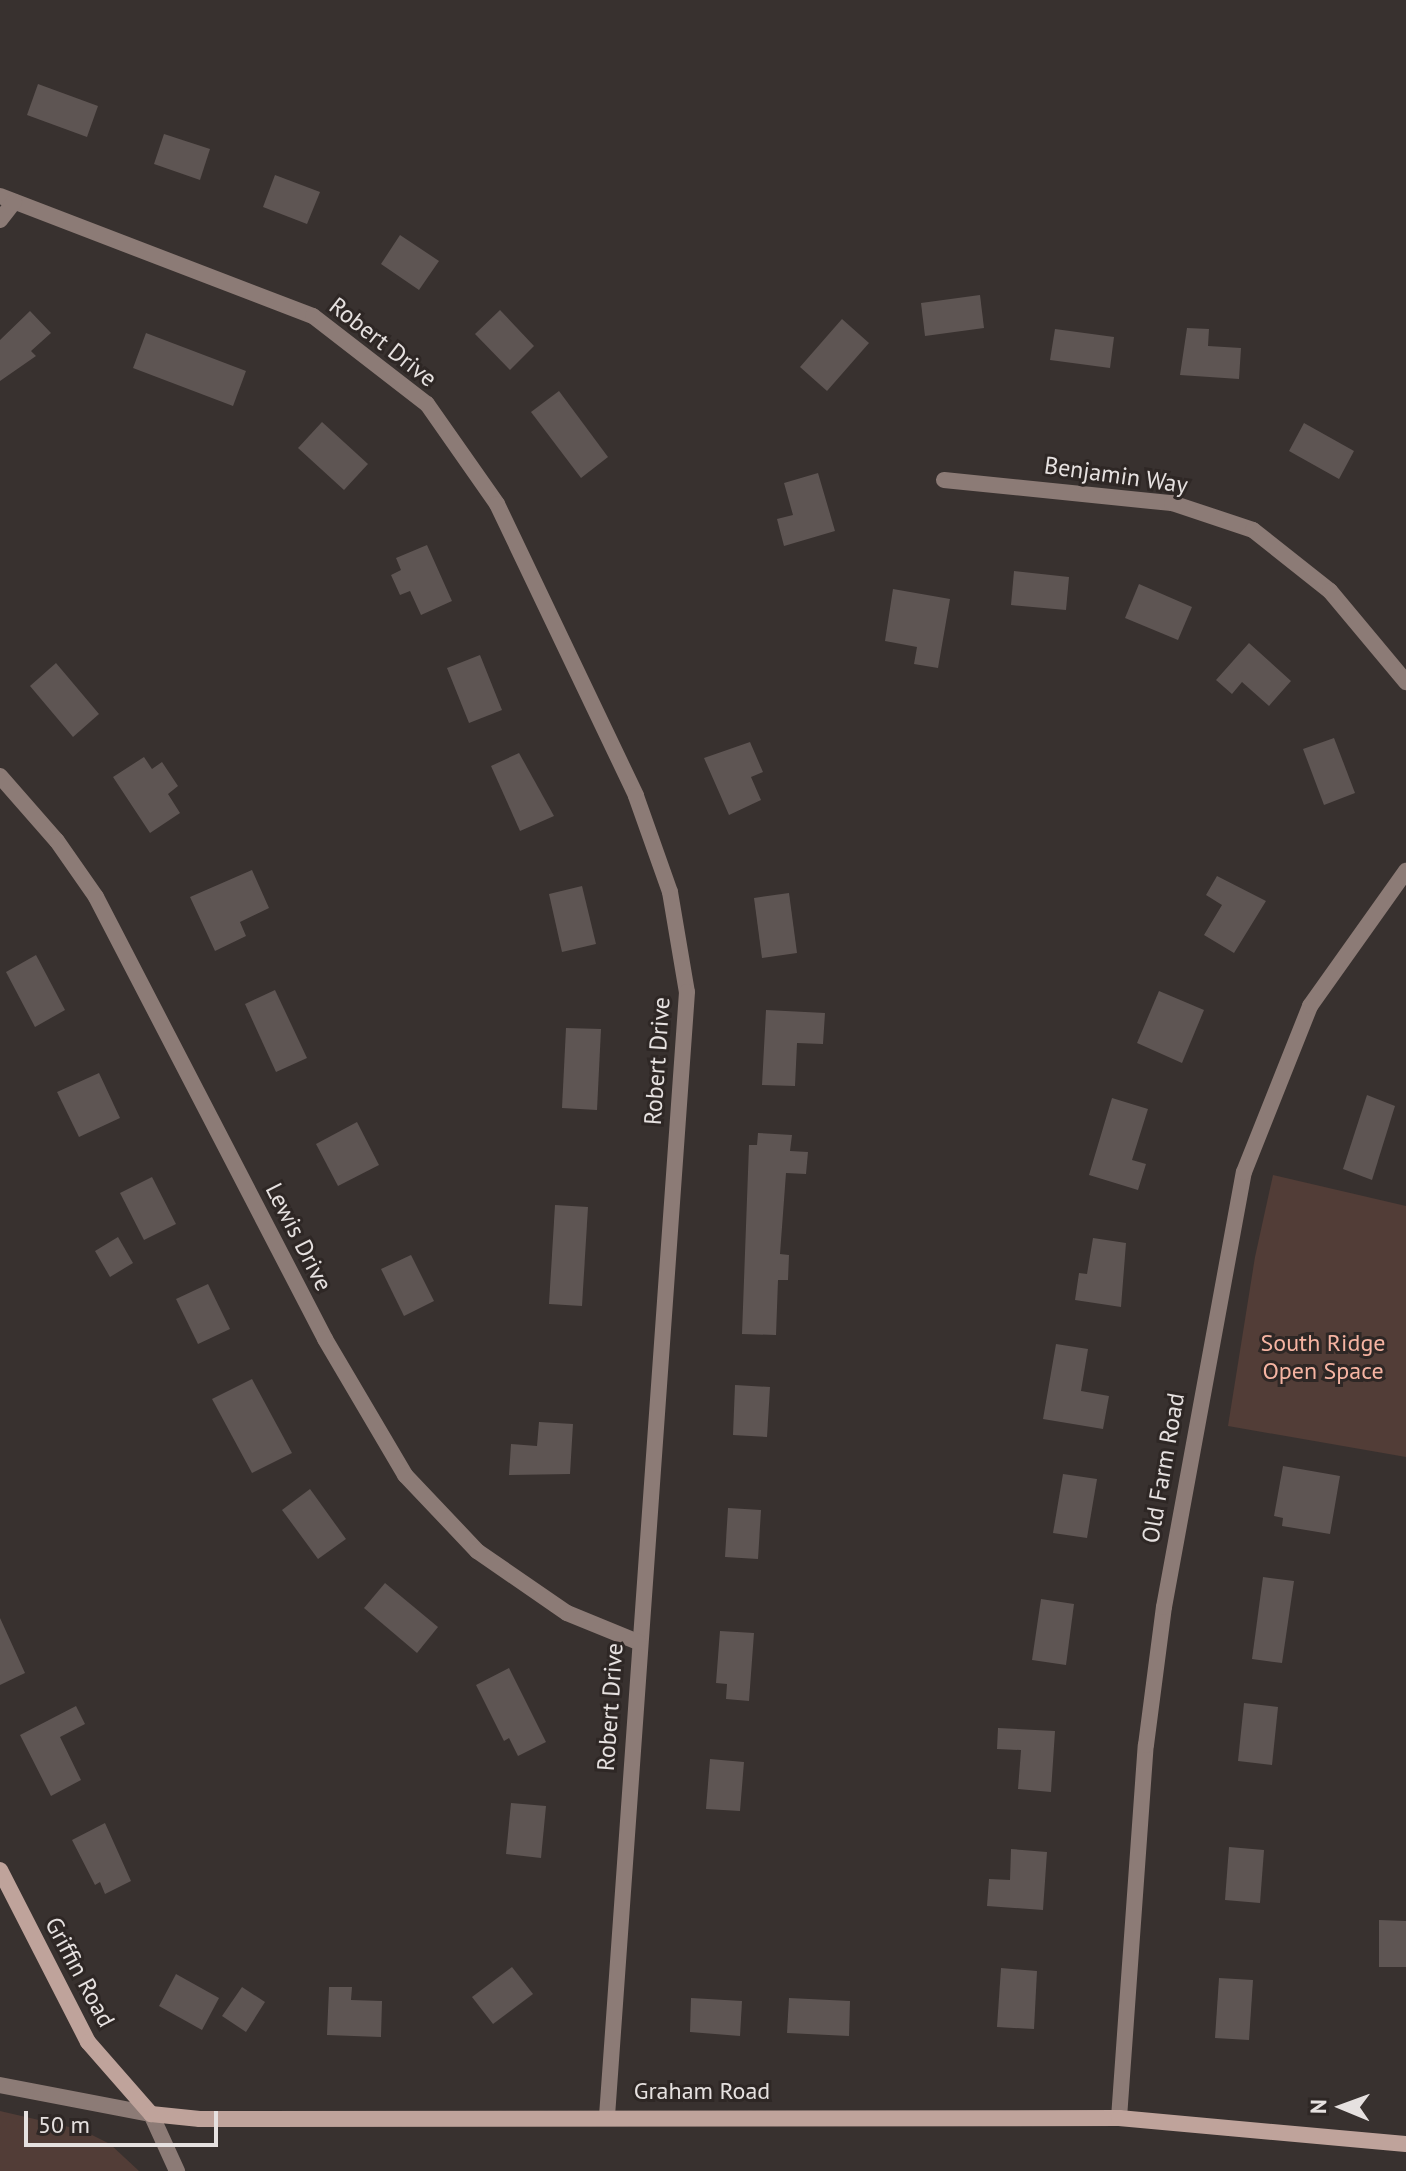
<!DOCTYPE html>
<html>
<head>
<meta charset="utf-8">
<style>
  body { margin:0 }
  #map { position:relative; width:1406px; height:2171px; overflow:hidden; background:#38312f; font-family:"PT Sans",sans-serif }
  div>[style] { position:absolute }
  .green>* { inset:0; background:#523d37 }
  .building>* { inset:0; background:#5e5553 }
  .street>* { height:16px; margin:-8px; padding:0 8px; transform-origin:8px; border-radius:8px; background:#8c7b76 }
  .secondary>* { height:16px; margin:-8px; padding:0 8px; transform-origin:8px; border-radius:8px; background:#bfa39b }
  span { translate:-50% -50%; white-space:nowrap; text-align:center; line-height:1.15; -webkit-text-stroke:6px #2e2725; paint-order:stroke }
  .street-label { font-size:24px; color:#e6e1e0 }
  .park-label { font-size:24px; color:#f6b4a2 }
  .north { position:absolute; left:1302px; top:2067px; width:80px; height:80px; -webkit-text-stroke:6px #2e2725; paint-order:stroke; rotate:271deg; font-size:22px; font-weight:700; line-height:32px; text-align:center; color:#e6e1e0 }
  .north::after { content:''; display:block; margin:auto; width:28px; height:36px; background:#e6e1e0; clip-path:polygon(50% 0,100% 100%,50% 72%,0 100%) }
  .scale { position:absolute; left:24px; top:2111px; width:194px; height:36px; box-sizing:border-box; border:4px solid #e6e1e0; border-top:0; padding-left:10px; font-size:24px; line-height:28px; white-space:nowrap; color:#e6e1e0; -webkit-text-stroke:6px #2e2725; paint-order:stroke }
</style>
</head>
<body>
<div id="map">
  <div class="green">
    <i style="clip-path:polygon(1273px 1175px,1406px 1206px,1406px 1457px,1228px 1426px,1255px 1257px)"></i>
    <i style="clip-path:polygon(0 2111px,82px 2130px,110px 2144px,139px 2171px,0 2171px)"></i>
  </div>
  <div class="building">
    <i style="clip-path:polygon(38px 84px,98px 106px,87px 137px,27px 115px)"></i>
    <i style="clip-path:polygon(164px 134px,210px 149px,200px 180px,154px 164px)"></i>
    <i style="clip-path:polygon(275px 175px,320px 192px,307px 224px,263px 207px)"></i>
    <i style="clip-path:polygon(400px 235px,439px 261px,419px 290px,381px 264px)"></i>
    <i style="clip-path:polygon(980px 295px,984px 328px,925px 336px,921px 303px)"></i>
    <i style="clip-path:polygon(500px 310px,534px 346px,510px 370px,475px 334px)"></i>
    <i style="clip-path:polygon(30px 311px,51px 333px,31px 351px,36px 356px,0 381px,0 340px)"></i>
    <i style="clip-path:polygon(842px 319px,869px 343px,827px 391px,800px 367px)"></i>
    <i style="clip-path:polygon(1187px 328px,1209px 329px,1208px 346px,1241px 348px,1239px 379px,1180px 375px)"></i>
    <i style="clip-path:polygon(1055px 329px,1114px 337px,1110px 368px,1050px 360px)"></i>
    <i style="clip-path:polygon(146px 333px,246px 371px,233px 406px,133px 368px)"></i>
    <i style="clip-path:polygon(559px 391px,608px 457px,581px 478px,531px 412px)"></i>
    <i style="clip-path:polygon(322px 422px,368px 464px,344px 490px,298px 448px)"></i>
    <i style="clip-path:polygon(1304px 423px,1354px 451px,1339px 479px,1289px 451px)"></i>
    <i style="clip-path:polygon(818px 473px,835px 531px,784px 546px,777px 519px,793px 515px,784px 483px)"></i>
    <i style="clip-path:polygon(427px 545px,452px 601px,421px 615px,410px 591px,400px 595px,391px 575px,401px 570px,396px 558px)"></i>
    <i style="clip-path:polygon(1014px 571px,1069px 577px,1066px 610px,1011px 605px)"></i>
    <i style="clip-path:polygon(1139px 584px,1192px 607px,1178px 640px,1125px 618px)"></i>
    <i style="clip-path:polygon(893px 589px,950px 599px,938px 668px,914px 664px,917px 647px,885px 641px)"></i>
    <i style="clip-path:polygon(1249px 643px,1291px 681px,1269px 706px,1242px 682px,1232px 694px,1216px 680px)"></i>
    <i style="clip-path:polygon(480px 655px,502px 710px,469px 723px,447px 668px)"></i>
    <i style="clip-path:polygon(56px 663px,99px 714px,73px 737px,30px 686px)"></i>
    <i style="clip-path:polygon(1334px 738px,1355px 793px,1324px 805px,1303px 749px)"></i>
    <i style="clip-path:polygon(750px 742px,763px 772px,751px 777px,761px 800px,729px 815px,704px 758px)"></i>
    <i style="clip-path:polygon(519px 753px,554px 816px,520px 831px,491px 766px)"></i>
    <i style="clip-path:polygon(144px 757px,152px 769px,162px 762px,178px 786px,168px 794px,180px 813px,150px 833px,113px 777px)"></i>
    <i style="clip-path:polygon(252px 870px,269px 908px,240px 922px,246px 936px,215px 951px,190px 897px)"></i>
    <i style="clip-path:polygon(1217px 876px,1266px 901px,1234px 953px,1204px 935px,1222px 905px,1206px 895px)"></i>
    <i style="clip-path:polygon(582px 886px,596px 944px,562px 952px,549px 894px)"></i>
    <i style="clip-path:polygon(789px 893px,797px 953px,762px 958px,754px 898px)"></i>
    <i style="clip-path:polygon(36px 955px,65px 1010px,35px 1027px,6px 972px)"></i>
    <i style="clip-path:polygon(275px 990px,307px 1058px,276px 1072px,245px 1004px)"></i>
    <i style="clip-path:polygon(1159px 991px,1204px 1010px,1182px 1063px,1137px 1043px)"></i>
    <i style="clip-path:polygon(766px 1010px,825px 1013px,823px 1044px,797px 1043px,795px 1086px,762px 1085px)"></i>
    <i style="clip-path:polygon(566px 1028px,601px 1029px,597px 1110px,562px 1108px)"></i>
    <i style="clip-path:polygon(99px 1073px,120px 1118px,79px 1137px,57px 1092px)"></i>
    <i style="clip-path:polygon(1367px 1095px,1395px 1106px,1372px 1180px,1343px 1169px)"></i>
    <i style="clip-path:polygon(1112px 1098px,1148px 1109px,1132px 1160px,1146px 1164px,1138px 1190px,1089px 1175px)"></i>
    <i style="clip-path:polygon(357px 1122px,379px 1165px,338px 1186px,316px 1144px)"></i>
    <i style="clip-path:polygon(758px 1133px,792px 1135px,790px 1151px,808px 1152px,806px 1174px,786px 1173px,780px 1254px,789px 1255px,788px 1280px,778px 1280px,776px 1335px,742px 1334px,749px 1145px,757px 1145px)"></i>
    <i style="clip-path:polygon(152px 1177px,176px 1224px,144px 1240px,120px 1193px)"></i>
    <i style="clip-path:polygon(555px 1205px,588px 1207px,582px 1306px,549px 1304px)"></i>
    <i style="clip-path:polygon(118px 1237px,133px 1263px,110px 1277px,95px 1251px)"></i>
    <i style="clip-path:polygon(1093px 1238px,1126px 1243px,1121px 1307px,1075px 1300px,1079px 1273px,1087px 1274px)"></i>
    <i style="clip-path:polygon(411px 1255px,434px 1301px,404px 1316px,381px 1269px)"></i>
    <i style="clip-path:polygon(208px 1284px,230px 1329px,198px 1344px,176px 1299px)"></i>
    <i style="clip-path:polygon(1056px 1344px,1088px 1349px,1081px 1391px,1109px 1396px,1103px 1429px,1043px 1419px)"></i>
    <i style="clip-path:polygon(252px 1379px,292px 1453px,252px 1473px,212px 1399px)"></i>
    <i style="clip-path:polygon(735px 1385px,770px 1387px,767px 1437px,733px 1435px)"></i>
    <i style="clip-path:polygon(539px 1422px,573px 1424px,570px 1474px,509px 1475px,511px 1444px,537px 1446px)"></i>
    <i style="clip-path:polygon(1283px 1466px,1340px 1476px,1330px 1534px,1282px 1526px,1283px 1518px,1274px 1516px)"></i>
    <i style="clip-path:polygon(1063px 1474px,1097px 1479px,1087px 1538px,1053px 1533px)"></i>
    <i style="clip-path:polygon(310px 1489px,346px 1539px,318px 1559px,282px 1510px)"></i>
    <i style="clip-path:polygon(728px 1508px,761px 1510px,758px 1559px,725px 1557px)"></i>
    <i style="clip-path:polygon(1263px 1577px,1294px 1581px,1282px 1663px,1252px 1659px)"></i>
    <i style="clip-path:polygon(385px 1583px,438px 1627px,417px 1653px,364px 1608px)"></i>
    <i style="clip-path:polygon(1041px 1599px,1074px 1604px,1066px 1665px,1032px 1660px)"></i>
    <i style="clip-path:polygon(0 1618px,25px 1673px,0 1685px)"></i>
    <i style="clip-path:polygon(720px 1631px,754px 1633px,749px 1701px,726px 1699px,727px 1684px,716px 1683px)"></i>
    <i style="clip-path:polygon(509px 1668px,546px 1742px,518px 1756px,509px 1738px,504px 1741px,476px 1685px)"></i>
    <i style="clip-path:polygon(1244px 1703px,1278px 1707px,1272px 1765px,1238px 1761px)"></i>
    <i style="clip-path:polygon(76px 1706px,85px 1724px,60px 1737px,81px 1780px,51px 1796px,20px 1735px)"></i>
    <i style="clip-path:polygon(998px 1728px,1055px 1731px,1051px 1792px,1018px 1789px,1021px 1750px,997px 1749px)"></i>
    <i style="clip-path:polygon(710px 1759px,744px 1762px,740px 1811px,706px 1809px)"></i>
    <i style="clip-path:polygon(511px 1803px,546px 1806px,541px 1858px,506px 1854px)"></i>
    <i style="clip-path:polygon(105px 1823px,131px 1881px,105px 1894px,100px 1882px,95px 1885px,72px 1840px)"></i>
    <i style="clip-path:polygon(1229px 1847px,1264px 1850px,1260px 1903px,1225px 1900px)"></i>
    <i style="clip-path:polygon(1011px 1849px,1047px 1852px,1043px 1910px,987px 1906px,989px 1879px,1010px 1880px)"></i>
    <i style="clip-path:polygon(1379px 1920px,1406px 1921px,1406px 1967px,1379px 1967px)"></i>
    <i style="clip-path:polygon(512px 1967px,533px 1994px,493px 2024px,472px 1997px)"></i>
    <i style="clip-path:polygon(1001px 1968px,1037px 1971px,1034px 2029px,997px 2027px)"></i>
    <i style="clip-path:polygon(176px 1974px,219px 1998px,202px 2030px,159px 2006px)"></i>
    <i style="clip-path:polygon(1219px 1978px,1253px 1980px,1249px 2040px,1215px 2038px)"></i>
    <i style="clip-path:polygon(242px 1987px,265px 2002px,246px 2032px,222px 2016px)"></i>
    <i style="clip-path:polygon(329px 1987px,352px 1987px,351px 2000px,382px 2001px,381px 2037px,327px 2035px)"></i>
    <i style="clip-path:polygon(691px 1998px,742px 2001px,740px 2036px,690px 2032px)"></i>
    <i style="clip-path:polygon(789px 1998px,850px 2001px,849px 2036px,787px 2033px)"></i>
  </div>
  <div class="street">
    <i style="left:0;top:196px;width:335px;rotate:21deg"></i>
    <i style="left:313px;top:316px;width:144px;rotate:37.7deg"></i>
    <i style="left:427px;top:404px;width:122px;rotate:55deg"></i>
    <i style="left:497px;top:504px;width:323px;rotate:64.5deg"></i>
    <i style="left:636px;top:796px;width:102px;rotate:70.5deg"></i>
    <i style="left:670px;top:892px;width:101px;rotate:80.4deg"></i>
    <i style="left:687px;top:992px;width:1126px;rotate:94.07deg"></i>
    <i style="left:0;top:220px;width:23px;rotate:-52deg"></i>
    <i style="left:944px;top:480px;width:229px;rotate:5.8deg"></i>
    <i style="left:1172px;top:503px;width:85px;rotate:18.4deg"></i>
    <i style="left:1253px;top:530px;width:98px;rotate:38.4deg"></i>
    <i style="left:1330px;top:591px;width:119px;rotate:50.1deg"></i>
    <i style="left:0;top:776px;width:86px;rotate:48.8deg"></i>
    <i style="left:57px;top:841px;width:68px;rotate:55.1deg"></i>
    <i style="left:96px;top:897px;width:498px;rotate:62.6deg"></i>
    <i style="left:325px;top:1339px;width:158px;rotate:59.5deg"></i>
    <i style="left:405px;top:1475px;width:105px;rotate:46.5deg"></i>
    <i style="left:477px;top:1551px;width:109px;rotate:34.6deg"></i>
    <i style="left:567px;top:1613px;width:77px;rotate:22.2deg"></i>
    <i style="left:0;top:2085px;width:154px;rotate:10.9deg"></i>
    <i style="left:151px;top:2114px;width:63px;rotate:65.5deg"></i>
    <i style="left:1119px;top:2118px;width:374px;rotate:-85.9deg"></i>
    <i style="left:1146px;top:1745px;width:139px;rotate:-82.6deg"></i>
    <i style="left:1164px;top:1607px;width:442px;rotate:-79.6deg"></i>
    <i style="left:1244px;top:1172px;width:179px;rotate:-68.3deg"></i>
    <i style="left:1310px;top:1006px;width:166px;rotate:-54.6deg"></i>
  </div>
  <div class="secondary">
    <i style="left:0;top:1870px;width:193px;rotate:62.9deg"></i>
    <i style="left:88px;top:2042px;width:96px;rotate:48.8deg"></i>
    <i style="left:151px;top:2114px;width:49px;rotate:5.8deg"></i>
    <i style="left:200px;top:2119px;width:919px;rotate:-0.06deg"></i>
    <i style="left:1119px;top:2118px;width:288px;rotate:5.2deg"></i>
  </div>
  <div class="street-label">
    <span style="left:383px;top:342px;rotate:38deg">Robert Drive</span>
    <span style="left:1116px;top:475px;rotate:8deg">Benjamin Way</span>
    <span style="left:657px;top:1061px;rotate:-86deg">Robert Drive</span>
    <span style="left:299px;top:1237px;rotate:63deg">Lewis Drive</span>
    <span style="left:1163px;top:1468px;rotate:-80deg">Old Farm Road</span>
    <span style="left:610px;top:1707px;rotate:-86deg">Robert Drive</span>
    <span style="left:80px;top:1972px;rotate:62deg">Griffin Road</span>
    <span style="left:702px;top:2091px">Graham Road</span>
  </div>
  <div class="park-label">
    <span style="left:1323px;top:1357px">South Ridge<br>Open Space</span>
  </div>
  <div class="north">N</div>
  <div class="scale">50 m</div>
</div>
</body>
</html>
